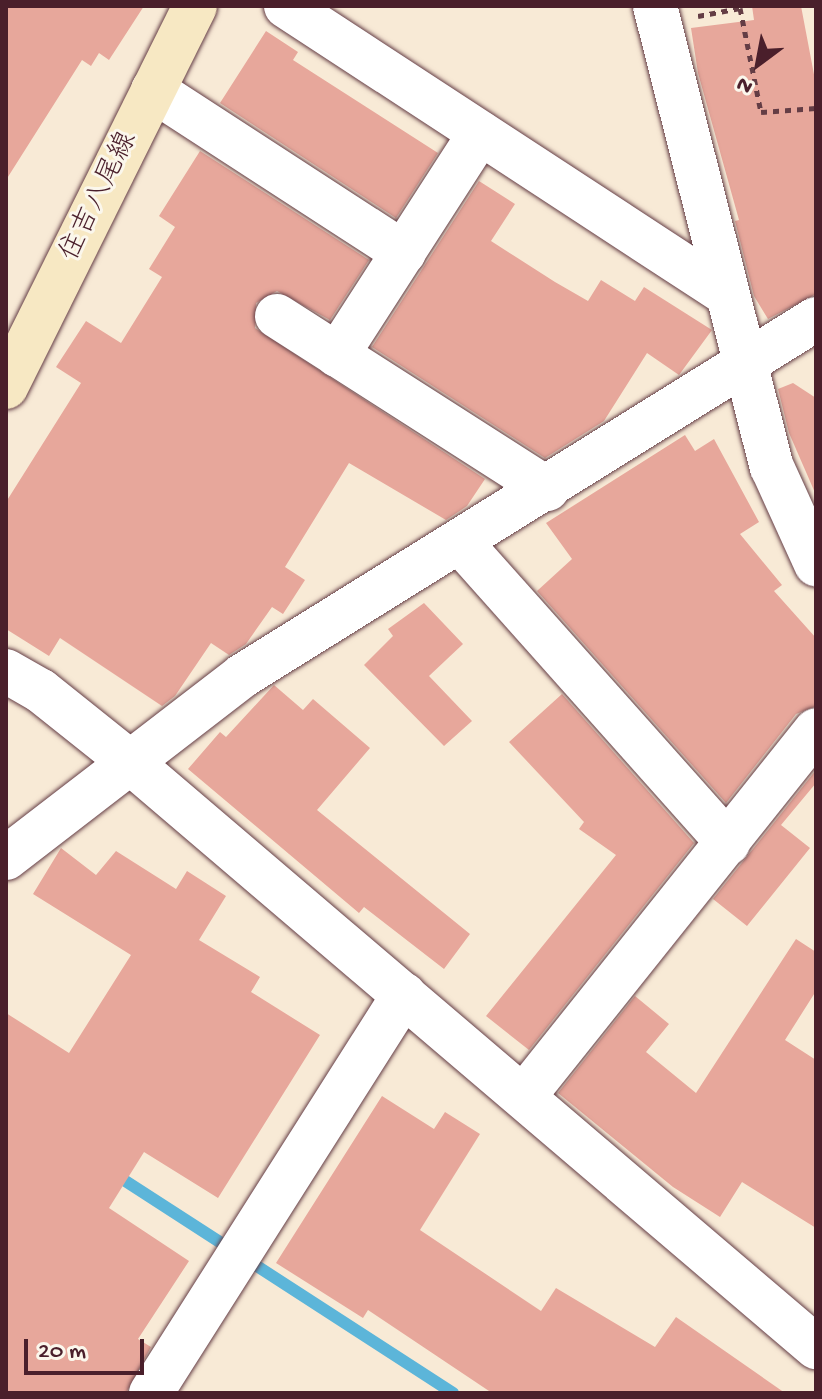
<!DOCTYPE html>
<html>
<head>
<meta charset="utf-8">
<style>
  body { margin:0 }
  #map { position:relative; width:822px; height:1399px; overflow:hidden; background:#f8ead6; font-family:"Gochi Hand","Klee One",sans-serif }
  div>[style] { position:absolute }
  .stream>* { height:12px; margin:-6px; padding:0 6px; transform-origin:6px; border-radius:6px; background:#5cb5d9 }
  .building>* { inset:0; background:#e7a79b }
  .path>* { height:5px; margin-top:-2.5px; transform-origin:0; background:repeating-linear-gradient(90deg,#643d45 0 6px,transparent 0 12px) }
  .roads { filter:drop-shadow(0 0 2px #643d45) drop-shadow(0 0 2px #643d45) }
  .minor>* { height:44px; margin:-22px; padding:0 22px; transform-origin:22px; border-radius:22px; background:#fff }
  .tertiary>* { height:44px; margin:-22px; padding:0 22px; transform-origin:22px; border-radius:22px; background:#fff }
  .secondary>* { height:44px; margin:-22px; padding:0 22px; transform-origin:22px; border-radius:22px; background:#f7e8c3 }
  span { translate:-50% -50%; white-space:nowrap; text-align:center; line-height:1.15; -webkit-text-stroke:6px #fbf7ec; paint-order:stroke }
  .street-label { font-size:28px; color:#4a1f2b }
  .frame { position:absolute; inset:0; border:8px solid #4a1f2b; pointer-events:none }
  .north { position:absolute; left:718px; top:24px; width:80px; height:80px; -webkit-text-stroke:6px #fbf7ec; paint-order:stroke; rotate:212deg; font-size:22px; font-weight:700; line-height:32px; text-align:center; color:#4a1f2b }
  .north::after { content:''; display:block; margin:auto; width:28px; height:36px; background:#4a1f2b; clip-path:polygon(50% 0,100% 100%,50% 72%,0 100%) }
  .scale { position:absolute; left:24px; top:1339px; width:120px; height:36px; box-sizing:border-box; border:4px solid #4a1f2b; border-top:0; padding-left:10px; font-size:24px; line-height:28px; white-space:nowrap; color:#4a1f2b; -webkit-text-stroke:6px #fbf7ec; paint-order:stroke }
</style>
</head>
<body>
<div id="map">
  <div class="stream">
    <i style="left:113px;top:1173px;width:405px;rotate:32.9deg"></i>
  </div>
  <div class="building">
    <i style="clip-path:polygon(6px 6px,144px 6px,109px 60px,99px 53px,91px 66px,82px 60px,6px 180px)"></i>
    <i style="clip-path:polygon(752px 6px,801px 6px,816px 85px,816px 294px,768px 319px,754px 296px,735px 221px,739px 220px,698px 73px,691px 28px,754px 20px)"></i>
    <i style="clip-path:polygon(266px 31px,298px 52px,293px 60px,438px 153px,396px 218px,220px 103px)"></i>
    <i style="clip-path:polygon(200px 151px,369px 260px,330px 320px,277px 291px,256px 303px,255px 328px,485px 479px,467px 506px,446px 520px,349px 463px,285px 567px,305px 580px,283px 614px,272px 607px,246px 644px,229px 655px,211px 643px,175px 696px,162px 706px,60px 638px,49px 656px,6px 629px,6px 502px,81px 383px,56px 367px,86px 321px,121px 343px,162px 277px,149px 269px,175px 227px,159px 216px)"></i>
    <i style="clip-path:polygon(479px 181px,515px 204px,491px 241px,555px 282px,588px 301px,601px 280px,635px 301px,644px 287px,712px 330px,679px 375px,647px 353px,604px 421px,545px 458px,372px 347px)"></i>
    <i style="clip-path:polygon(793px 383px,816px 398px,816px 495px,789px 433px,778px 389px)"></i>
    <i style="clip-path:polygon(685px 435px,695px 451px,714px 439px,759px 522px,740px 534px,782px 585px,774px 591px,816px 638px,816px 706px,796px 714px,726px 803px,537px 591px,572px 559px,546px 523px)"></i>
    <i style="clip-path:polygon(424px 603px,463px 644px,429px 676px,472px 721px,444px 746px,364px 665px,393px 636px,388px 629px)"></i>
    <i style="clip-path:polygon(274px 685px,303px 710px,313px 699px,370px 748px,317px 810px,470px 934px,444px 969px,364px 907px,359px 913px,188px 769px,220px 732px,226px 737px)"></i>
    <i style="clip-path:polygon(562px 694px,694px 843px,529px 1050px,486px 1016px,616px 855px,579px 829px,584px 822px,509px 742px)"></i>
    <i style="clip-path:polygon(816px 770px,816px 783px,781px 825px,810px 848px,747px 926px,713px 899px)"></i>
    <i style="clip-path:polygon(61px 848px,96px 875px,116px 851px,176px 889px,187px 871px,226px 896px,199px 940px,260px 977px,251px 992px,320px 1035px,218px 1198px,144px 1152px,109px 1208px,189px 1261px,138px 1339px,151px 1347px,126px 1393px,6px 1393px,6px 1013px,69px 1053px,131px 955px,33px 894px)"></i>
    <i style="clip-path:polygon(796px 939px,816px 952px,816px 991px,785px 1040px,816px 1060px,816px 1228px,742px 1182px,720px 1217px,673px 1187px,558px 1093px,635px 996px,669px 1024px,646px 1052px,696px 1093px)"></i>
    <i style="clip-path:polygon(382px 1096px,434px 1129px,445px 1112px,480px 1134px,420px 1230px,541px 1311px,556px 1288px,655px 1347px,676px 1317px,785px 1393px,492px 1393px,368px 1310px,363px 1318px,276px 1263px)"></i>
  </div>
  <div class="path">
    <i style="left:698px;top:16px;width:43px;rotate:-10.8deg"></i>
    <i style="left:740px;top:8px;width:106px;rotate:78.6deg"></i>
    <i style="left:761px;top:112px;width:55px;rotate:-4.2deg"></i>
  </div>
  <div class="roads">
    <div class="minor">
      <i style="left:286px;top:6px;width:524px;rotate:33.17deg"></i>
      <i style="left:655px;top:6px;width:476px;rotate:75.8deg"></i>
      <i style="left:772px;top:467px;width:107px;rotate:65.6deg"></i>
      <i style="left:153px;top:90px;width:299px;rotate:33deg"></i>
      <i style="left:277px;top:316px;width:321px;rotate:32.6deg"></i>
      <i style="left:337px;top:355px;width:264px;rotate:-57.2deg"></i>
      <i style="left:460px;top:542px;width:403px;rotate:48.3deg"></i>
      <i style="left:6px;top:858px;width:298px;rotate:-37.6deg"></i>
      <i style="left:242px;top:676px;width:676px;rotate:-31.88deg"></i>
      <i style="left:524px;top:1096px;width:468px;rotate:-51.4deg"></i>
      <i style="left:151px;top:1393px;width:472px;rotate:-57.6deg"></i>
    </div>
    <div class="tertiary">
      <i style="left:6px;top:671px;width:40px;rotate:29.7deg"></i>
      <i style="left:41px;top:691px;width:114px;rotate:38.6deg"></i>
      <i style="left:130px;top:762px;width:902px;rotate:40.46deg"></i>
    </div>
    <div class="secondary">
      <i style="left:6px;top:387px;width:425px;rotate:-63.6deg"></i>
    </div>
  </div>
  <div class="street-label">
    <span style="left:100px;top:197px;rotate:-64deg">住吉八尾線</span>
  </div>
  <div class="frame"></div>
  <div class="north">N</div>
  <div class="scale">20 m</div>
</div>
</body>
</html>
